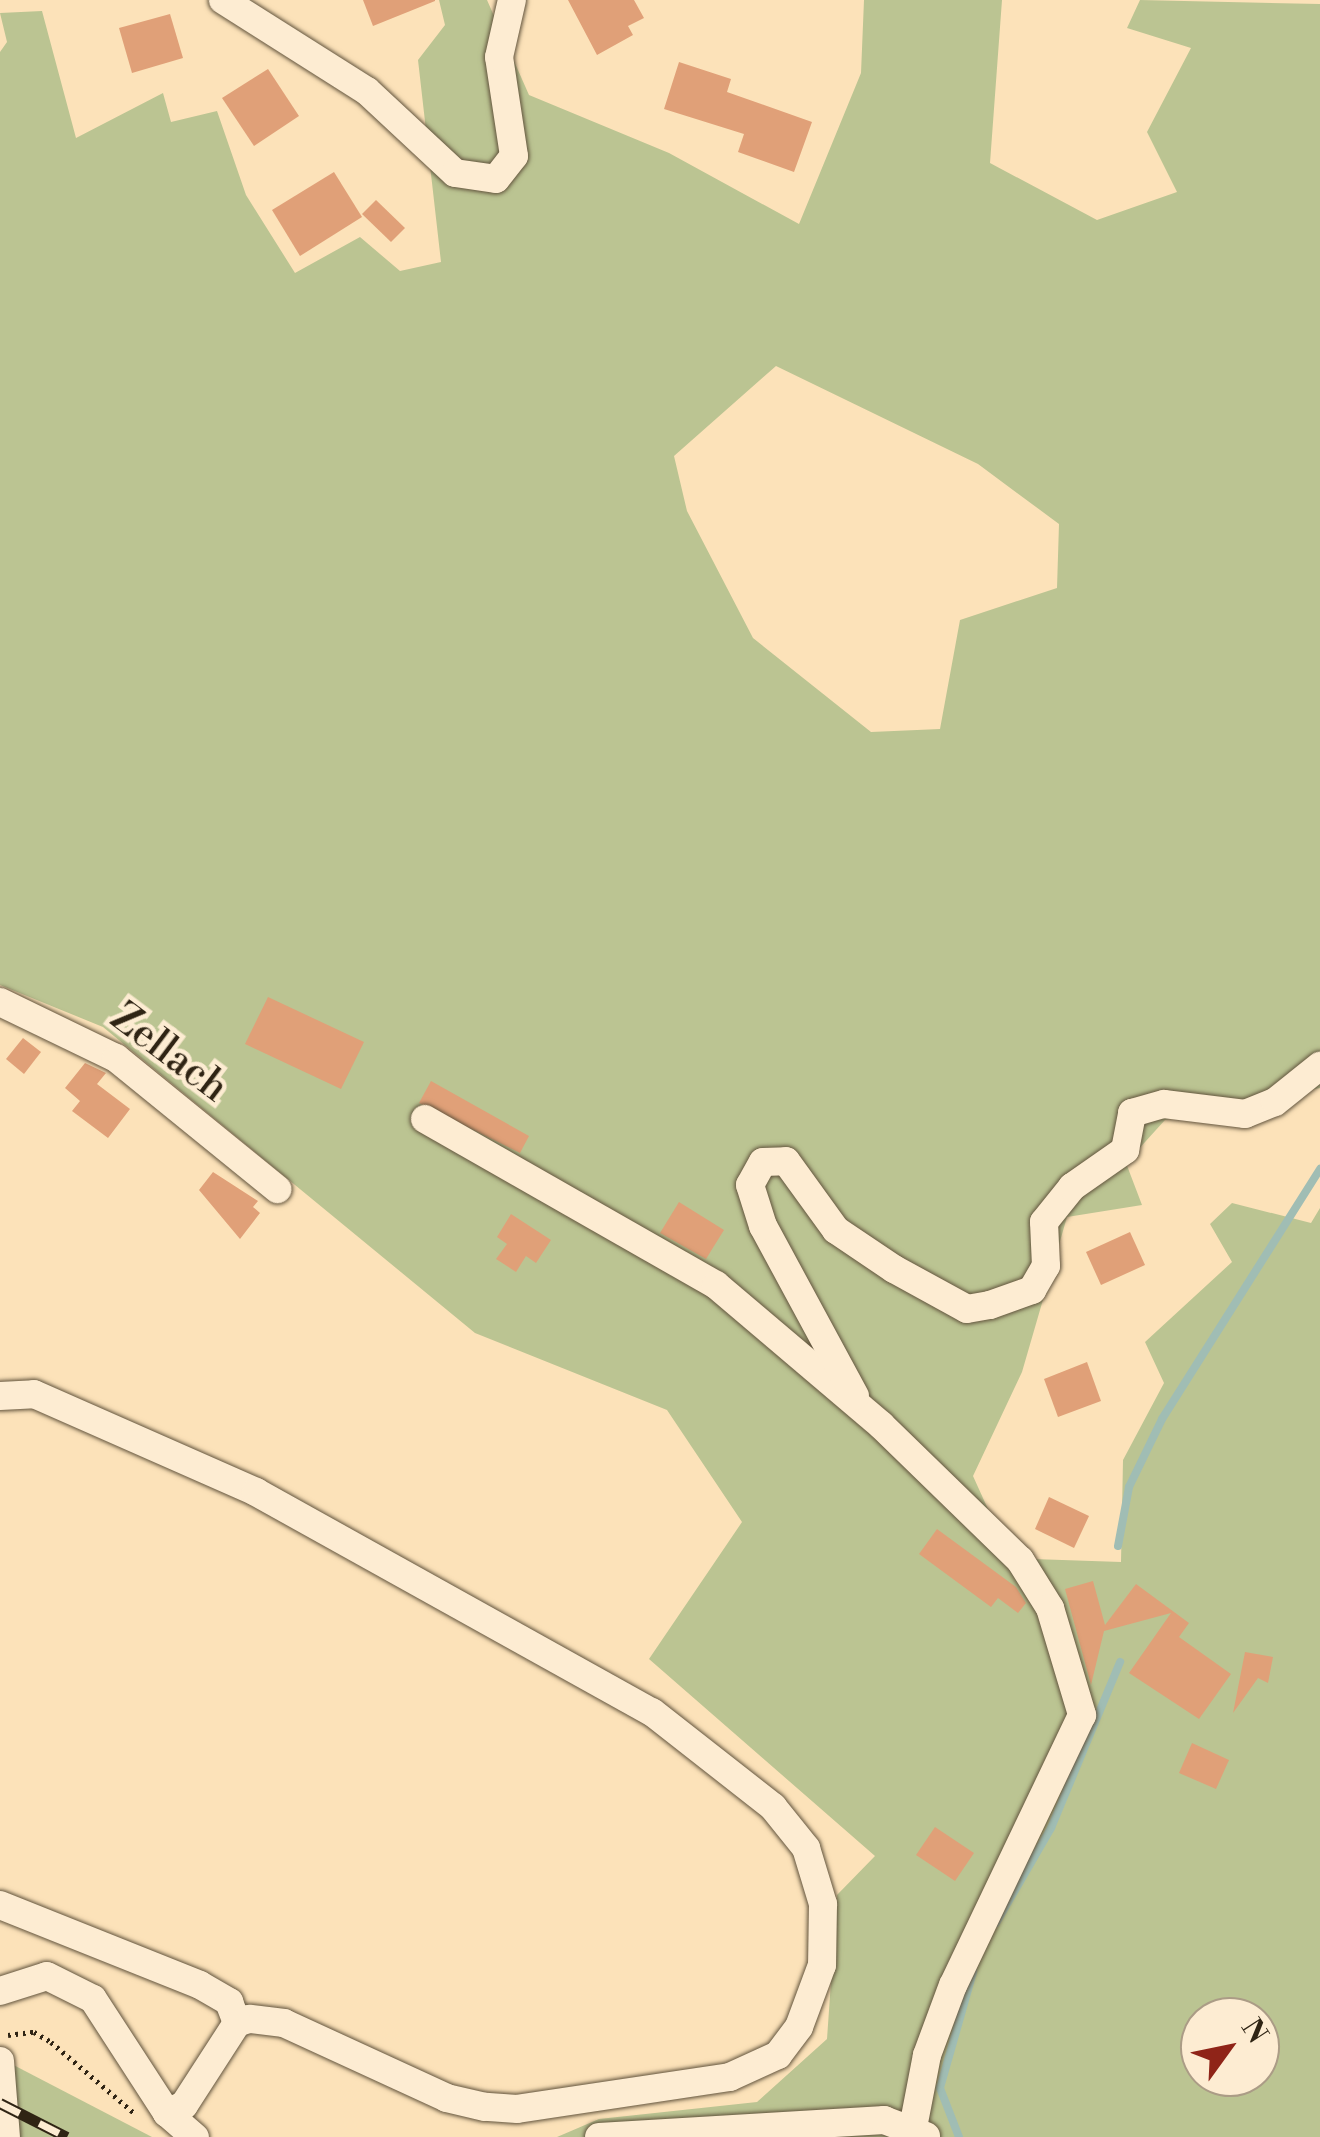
<!DOCTYPE html>
<html>
<head>
<meta charset="utf-8">
<style>
  body { margin:0 }
  #map { position:relative; width:1320px; height:2137px; overflow:hidden; background:#fce2b9; font-family:"Libre Bodoni",serif }
  div>[style] { position:absolute }
  .green>* { inset:0; background:#bbc492 }
  .stream>* { height:8px; margin:-4px; padding:0 4px; transform-origin:4px; border-radius:4px; background:#a0bdb4 }
  .building>* { inset:0; background:#e0a078 }
  .path>* { height:5px; margin-top:-2.5px; transform-origin:0; background:repeating-linear-gradient(90deg,#2f2414 0 2.5px,transparent 0 7.5px) }
  .roads { filter:drop-shadow(0 0 2px #62543d) drop-shadow(0 0 2px #62543d) }
  .minor>* { height:28px; margin:-14px; padding:0 14px; transform-origin:14px; border-radius:14px; background:#fdecd2 }
  .rail>* { height:11px; margin-top:-5.5px; transform-origin:0; background:repeating-linear-gradient(90deg,#fdecd2 0 22px,#2f2414 0 44px); box-sizing:border-box; border-block:2px solid #2f2414 }
  span { translate:-50% -50%; white-space:nowrap; text-align:center; line-height:1.15; -webkit-text-stroke:9px #fdecd2; paint-order:stroke }
  .street-label { font-size:40px; color:#2f2414 }
  .north { position:absolute; left:1180px; top:1997px; width:100px; height:100px; box-sizing:border-box; background:#fdecd2; border:2px solid #ab9c86; border-radius:50%; rotate:57deg; font-size:28px; font-weight:700; line-height:40px; text-align:center; color:#2f2414 }
  .north::after { content:''; display:block; margin:auto; width:35px; height:45px; background:#8f2418; clip-path:polygon(50% 0,100% 100%,50% 72%,0 100%) }
</style>
</head>
<body>
<div id="map">
  <div class="green">
    <i style="clip-path:polygon(evenodd,439px 0,487px 0,529px 95px,669px 153px,799px 224px,861px 73px,864px 0,1002px 0,990px 163px,1097px 220px,1177px 192px,1147px 132px,1191px 48px,1127px 28px,1140px 0,1320px 4px,1320px 1088px,1165px 1120px,1126px 1163px,1142px 1205px,1067px 1217px,1022px 1372px,973px 1476px,992px 1518px,1033px 1559px,1121px 1562px,1123px 1460px,1164px 1383px,1145px 1342px,1232px 1262px,1210px 1224px,1232px 1203px,1311px 1223px,1320px 1208px,1320px 2137px,557px 2137px,599px 2119px,757px 2102px,827px 2039px,837px 1895px,875px 1856px,649px 1659px,742px 1522px,667px 1410px,475px 1333px,103px 1027px,0 985px,0 52px,7px 42px,0 13px,42px 11px,76px 138px,163px 93px,171px 122px,217px 111px,246px 195px,295px 273px,360px 237px,400px 271px,441px 262px,418px 60px,445px 25px,439px 0,776px 366px,978px 464px,1059px 524px,1057px 588px,960px 620px,940px 729px,871px 732px,753px 638px,687px 511px,674px 456px,776px 366px,439px 0,1200px 2017px,1260px 2017px,1260px 2077px,1200px 2077px,1200px 2017px)"></i>
    <i style="clip-path:polygon(0 2058px,152px 2137px,0 2137px)"></i>
  </div>
  <div class="stream">
    <i style="left:1118px;top:1546px;width:60px;rotate:-79.4deg"></i>
    <i style="left:1129px;top:1487px;width:76px;rotate:-64.1deg"></i>
    <i style="left:1162px;top:1419px;width:296px;rotate:-57.7deg"></i>
    <i style="left:996px;top:1923px;width:110px;rotate:-59.9deg"></i>
    <i style="left:1051px;top:1828px;width:180px;rotate:-67.4deg"></i>
    <i style="left:959px;top:2137px;width:53px;rotate:-111.2deg"></i>
    <i style="left:940px;top:2088px;width:121px;rotate:-74.1deg"></i>
  </div>
  <div class="building">
    <i style="clip-path:polygon(363px 0,435px 0,435px 1px,373px 26px)"></i>
    <i style="clip-path:polygon(568px 0,634px 0,644px 18px,628px 26px,633px 35px,597px 55px)"></i>
    <i style="clip-path:polygon(170px 14px,183px 58px,132px 73px,119px 28px)"></i>
    <i style="clip-path:polygon(679px 62px,731px 79px,727px 92px,812px 122px,794px 172px,738px 152px,744px 134px,664px 109px)"></i>
    <i style="clip-path:polygon(268px 69px,299px 116px,254px 146px,222px 98px)"></i>
    <i style="clip-path:polygon(334px 172px,362px 217px,300px 256px,272px 210px)"></i>
    <i style="clip-path:polygon(376px 200px,405px 228px,391px 242px,362px 214px)"></i>
    <i style="clip-path:polygon(268px 997px,364px 1042px,341px 1089px,245px 1044px)"></i>
    <i style="clip-path:polygon(23px 1038px,41px 1052px,24px 1074px,6px 1059px)"></i>
    <i style="clip-path:polygon(85px 1063px,106px 1073px,97px 1084px,130px 1109px,108px 1138px,72px 1111px,80px 1101px,65px 1088px)"></i>
    <i style="clip-path:polygon(431px 1081px,529px 1136px,520px 1153px,419px 1103px)"></i>
    <i style="clip-path:polygon(213px 1172px,258px 1201px,253px 1207px,260px 1213px,240px 1239px,199px 1190px)"></i>
    <i style="clip-path:polygon(679px 1202px,724px 1230px,706px 1259px,660px 1233px)"></i>
    <i style="clip-path:polygon(511px 1214px,551px 1240px,536px 1263px,526px 1256px,516px 1272px,496px 1259px,507px 1244px,497px 1237px)"></i>
    <i style="clip-path:polygon(1130px 1232px,1145px 1265px,1101px 1285px,1086px 1252px)"></i>
    <i style="clip-path:polygon(1087px 1362px,1101px 1401px,1058px 1417px,1044px 1379px)"></i>
    <i style="clip-path:polygon(1049px 1497px,1089px 1516px,1074px 1548px,1035px 1529px)"></i>
    <i style="clip-path:polygon(937px 1529px,1016px 1587px,1026px 1603px,1018px 1613px,998px 1598px,991px 1607px,919px 1554px)"></i>
    <i style="clip-path:polygon(1093px 1581px,1105px 1625px,1136px 1584px,1189px 1623px,1179px 1637px,1231px 1674px,1199px 1719px,1129px 1673px,1171px 1613px,1104px 1631px,1091px 1685px,1065px 1589px)"></i>
    <i style="clip-path:polygon(1245px 1652px,1273px 1657px,1268px 1683px,1258px 1678px,1233px 1713px)"></i>
    <i style="clip-path:polygon(1192px 1743px,1229px 1760px,1216px 1789px,1179px 1773px)"></i>
    <i style="clip-path:polygon(935px 1827px,974px 1853px,955px 1881px,916px 1855px)"></i>
  </div>
  <div class="path">
    <i style="left:8px;top:2035px;width:26px;rotate:-7deg"></i>
    <i style="left:34px;top:2032px;width:20px;rotate:30deg"></i>
    <i style="left:51px;top:2042px;width:108px;rotate:40.5deg"></i>
  </div>
  <div class="roads">
    <div class="minor">
      <i style="left:223px;top:0;width:170px;rotate:32.3deg"></i>
      <i style="left:367px;top:91px;width:120px;rotate:43deg"></i>
      <i style="left:455px;top:173px;width:41px;rotate:8.3deg"></i>
      <i style="left:496px;top:179px;width:29px;rotate:-52deg"></i>
      <i style="left:514px;top:156px;width:100px;rotate:-98.6deg"></i>
      <i style="left:499px;top:57px;width:58px;rotate:-77.2deg"></i>
      <i style="left:0;top:1002px;width:129px;rotate:25.8deg"></i>
      <i style="left:116px;top:1058px;width:208px;rotate:39.1deg"></i>
      <i style="left:425px;top:1119px;width:335px;rotate:29.7deg"></i>
      <i style="left:716px;top:1285px;width:216px;rotate:40.3deg"></i>
      <i style="left:881px;top:1425px;width:194px;rotate:44.2deg"></i>
      <i style="left:1020px;top:1560px;width:57px;rotate:58deg"></i>
      <i style="left:1050px;top:1608px;width:112px;rotate:73.3deg"></i>
      <i style="left:1082px;top:1715px;width:299px;rotate:115.5deg"></i>
      <i style="left:953px;top:1985px;width:75px;rotate:110.4deg"></i>
      <i style="left:927px;top:2055px;width:74px;rotate:100.9deg"></i>
      <i style="left:0;top:1396px;width:34px;rotate:-3deg"></i>
      <i style="left:34px;top:1394px;width:243px;rotate:23.8deg"></i>
      <i style="left:256px;top:1492px;width:453px;rotate:29.1deg"></i>
      <i style="left:652px;top:1712px;width:154px;rotate:38.1deg"></i>
      <i style="left:773px;top:1807px;width:53px;rotate:51.2deg"></i>
      <i style="left:806px;top:1848px;width:59px;rotate:73.1deg"></i>
      <i style="left:823px;top:1904px;width:61px;rotate:90.9deg"></i>
      <i style="left:822px;top:1965px;width:66px;rotate:110.4deg"></i>
      <i style="left:799px;top:2027px;width:35px;rotate:127deg"></i>
      <i style="left:778px;top:2055px;width:53px;rotate:155.4deg"></i>
      <i style="left:730px;top:2077px;width:215px;rotate:171.5deg"></i>
      <i style="left:517px;top:2109px;width:32px;rotate:-176deg"></i>
      <i style="left:485px;top:2107px;width:39px;rotate:-167deg"></i>
      <i style="left:447px;top:2098px;width:179px;rotate:-155.3deg"></i>
      <i style="left:284px;top:2023px;width:35px;rotate:-173deg"></i>
      <i style="left:249px;top:2019px;width:13px;rotate:162deg"></i>
      <i style="left:237px;top:2023px;width:98px;rotate:122.9deg"></i>
      <i style="left:184px;top:2105px;width:19px;rotate:155deg"></i>
      <i style="left:855px;top:1396px;width:193px;rotate:-118.4deg"></i>
      <i style="left:763px;top:1226px;width:43px;rotate:-107.6deg"></i>
      <i style="left:750px;top:1185px;width:26px;rotate:-61deg"></i>
      <i style="left:763px;top:1162px;width:23px;rotate:-2deg"></i>
      <i style="left:786px;top:1161px;width:85px;rotate:54.1deg"></i>
      <i style="left:836px;top:1230px;width:70px;rotate:33.9deg"></i>
      <i style="left:894px;top:1269px;width:83px;rotate:28.7deg"></i>
      <i style="left:967px;top:1309px;width:23px;rotate:-10deg"></i>
      <i style="left:990px;top:1305px;width:45px;rotate:-19.7deg"></i>
      <i style="left:1032px;top:1290px;width:28px;rotate:-60deg"></i>
      <i style="left:1046px;top:1266px;width:44px;rotate:-92.6deg"></i>
      <i style="left:1044px;top:1222px;width:45px;rotate:-51.3deg"></i>
      <i style="left:1072px;top:1187px;width:65px;rotate:-34.9deg"></i>
      <i style="left:1125px;top:1150px;width:38px;rotate:-79deg"></i>
      <i style="left:1132px;top:1113px;width:33px;rotate:-16deg"></i>
      <i style="left:1164px;top:1104px;width:82px;rotate:7deg"></i>
      <i style="left:1245px;top:1114px;width:32px;rotate:-22deg"></i>
      <i style="left:1275px;top:1102px;width:58px;rotate:-38.7deg"></i>
      <i style="left:0;top:1905px;width:215px;rotate:21.8deg"></i>
      <i style="left:200px;top:1985px;width:34px;rotate:30deg"></i>
      <i style="left:229px;top:2002px;width:22px;rotate:69deg"></i>
      <i style="left:0;top:1991px;width:49px;rotate:-17.7deg"></i>
      <i style="left:47px;top:1976px;width:51px;rotate:26.6deg"></i>
      <i style="left:93px;top:1999px;width:136px;rotate:57deg"></i>
      <i style="left:167px;top:2113px;width:37px;rotate:41deg"></i>
      <i style="left:0;top:2061px;width:76px;rotate:85.5deg"></i>
      <i style="left:599px;top:2137px;width:286px;rotate:-3.4deg"></i>
      <i style="left:884px;top:2120px;width:45px;rotate:20.9deg"></i>
    </div>
  </div>
  <div class="rail">
    <i style="left:0;top:2103px;width:75px;rotate:26.9deg"></i>
  </div>
  <div class="street-label">
    <span style="left:169px;top:1053px;rotate:37deg">Zellach</span>
  </div>
  <div class="north">N</div>
</div>
</body>
</html>
